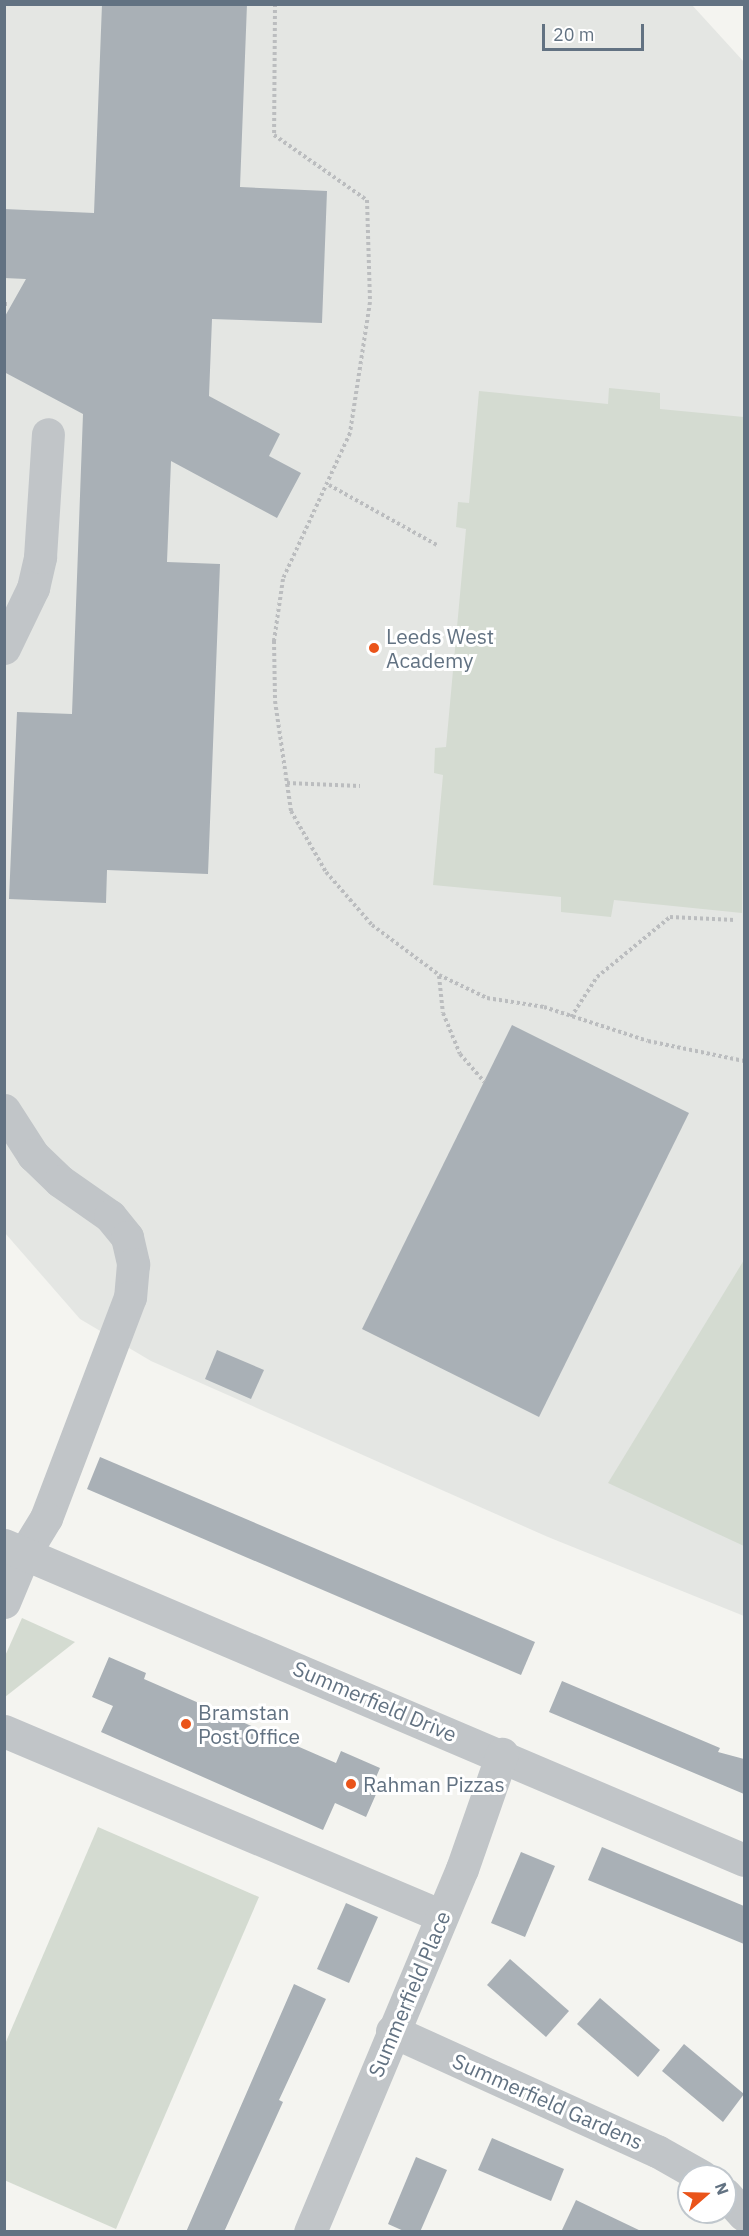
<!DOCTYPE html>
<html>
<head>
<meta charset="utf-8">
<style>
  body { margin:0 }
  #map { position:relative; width:749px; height:2236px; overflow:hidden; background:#f4f4f0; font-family:"IBM Plex Sans",sans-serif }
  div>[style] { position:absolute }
  .built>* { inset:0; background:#e4e6e3 }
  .green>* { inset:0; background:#d4dbd1 }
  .building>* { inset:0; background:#a9b0b6 }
  .path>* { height:4px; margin-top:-2px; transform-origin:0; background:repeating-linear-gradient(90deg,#bbbdbf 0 3px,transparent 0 6px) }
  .minor>* { height:33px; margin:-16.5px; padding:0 16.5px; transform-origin:16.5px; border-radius:16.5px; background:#c1c5c8 }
  .dots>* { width:16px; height:16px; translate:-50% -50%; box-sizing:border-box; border:3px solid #fff; border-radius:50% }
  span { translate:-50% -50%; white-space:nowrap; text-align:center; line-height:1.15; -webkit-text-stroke:6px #fff; paint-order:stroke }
  .poi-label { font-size:21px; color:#627282 }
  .left { translate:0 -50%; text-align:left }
  .street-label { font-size:21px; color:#627282 }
  .frame { position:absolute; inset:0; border:6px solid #627282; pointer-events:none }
  .north { position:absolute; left:677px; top:2164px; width:60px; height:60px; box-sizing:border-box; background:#fff; border:2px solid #c0c7cd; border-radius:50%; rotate:70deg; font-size:16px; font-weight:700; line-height:24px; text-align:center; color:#627282 }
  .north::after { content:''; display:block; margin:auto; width:21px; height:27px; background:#ea541a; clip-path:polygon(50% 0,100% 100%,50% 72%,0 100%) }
  .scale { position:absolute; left:542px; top:24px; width:102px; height:27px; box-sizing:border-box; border:3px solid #627282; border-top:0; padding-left:8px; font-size:18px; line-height:21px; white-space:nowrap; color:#627282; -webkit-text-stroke:4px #fff; paint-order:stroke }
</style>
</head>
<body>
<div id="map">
  <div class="built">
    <i style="clip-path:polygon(4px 5px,692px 5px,744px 62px,744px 1616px,548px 1537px,151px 1361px,80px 1319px,5px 1233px)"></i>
  </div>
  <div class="green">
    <i style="clip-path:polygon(609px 388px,660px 393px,660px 409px,744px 417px,742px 913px,614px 900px,611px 917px,561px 912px,561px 897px,433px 885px,443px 775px,434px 773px,435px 748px,446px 747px,466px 529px,456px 527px,458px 502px,469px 503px,479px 391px,608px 404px)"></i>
    <i style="clip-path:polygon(744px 1260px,744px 1546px,608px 1483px)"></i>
    <i style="clip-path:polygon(22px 1618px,75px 1642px,5px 1697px,5px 1656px)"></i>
    <i style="clip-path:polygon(98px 1827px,259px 1897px,116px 2229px,4px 2180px,5px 2044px)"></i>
  </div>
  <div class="building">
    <i style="clip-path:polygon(102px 4px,247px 4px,240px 187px,327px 191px,322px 323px,212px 319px,209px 396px,280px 434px,269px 456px,301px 473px,277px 518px,171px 461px,167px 562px,220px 564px,208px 874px,107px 870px,106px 903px,9px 899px,17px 712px,72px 714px,83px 414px,4px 372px,4px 318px,26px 279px,4px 278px,4px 209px,94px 213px)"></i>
    <i style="clip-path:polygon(512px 1025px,689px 1113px,539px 1417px,362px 1329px)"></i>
    <i style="clip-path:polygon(217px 1350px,264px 1370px,251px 1399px,205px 1379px)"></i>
    <i style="clip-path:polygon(100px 1457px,535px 1642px,521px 1675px,87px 1489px)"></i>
    <i style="clip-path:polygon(109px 1657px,146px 1673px,144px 1679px,336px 1763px,341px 1751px,380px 1768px,371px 1789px,377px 1792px,366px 1817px,335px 1803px,323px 1830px,101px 1732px,113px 1706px,92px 1697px)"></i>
    <i style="clip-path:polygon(562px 1681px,720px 1748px,718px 1752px,744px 1759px,744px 1794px,549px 1712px)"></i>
    <i style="clip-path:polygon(602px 1847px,744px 1906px,744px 1944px,588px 1880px)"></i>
    <i style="clip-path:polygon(521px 1852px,555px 1866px,525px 1937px,491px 1923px)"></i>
    <i style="clip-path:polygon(346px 1903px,378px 1917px,349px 1983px,317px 1969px)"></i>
    <i style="clip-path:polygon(510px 1959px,569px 2011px,546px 2037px,487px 1985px)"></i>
    <i style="clip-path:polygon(294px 1984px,326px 1999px,279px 2100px,283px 2102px,224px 2232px,186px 2232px)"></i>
    <i style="clip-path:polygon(600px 1998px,660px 2050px,638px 2077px,577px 2024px)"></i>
    <i style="clip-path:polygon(684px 2044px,744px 2094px,723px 2122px,662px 2071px)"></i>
    <i style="clip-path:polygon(492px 2138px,564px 2169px,551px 2201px,478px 2170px)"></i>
    <i style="clip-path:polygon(416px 2157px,447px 2170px,420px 2232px,406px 2232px,388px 2224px)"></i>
    <i style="clip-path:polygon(576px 2200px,643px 2232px,561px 2232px)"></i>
  </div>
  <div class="path">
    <i style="left:275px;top:4px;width:131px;rotate:90.4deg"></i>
    <i style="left:274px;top:135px;width:113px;rotate:35deg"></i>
    <i style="left:367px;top:200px;width:102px;rotate:88.3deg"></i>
    <i style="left:370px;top:302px;width:133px;rotate:98.7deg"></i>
    <i style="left:350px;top:433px;width:161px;rotate:114.7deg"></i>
    <i style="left:283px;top:579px;width:63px;rotate:98.3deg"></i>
    <i style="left:274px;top:641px;width:60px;rotate:89deg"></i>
    <i style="left:275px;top:701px;width:111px;rotate:81.7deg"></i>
    <i style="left:291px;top:811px;width:70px;rotate:60.2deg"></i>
    <i style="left:326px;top:872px;width:70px;rotate:49deg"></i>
    <i style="left:372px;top:925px;width:84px;rotate:36.7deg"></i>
    <i style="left:439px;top:975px;width:53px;rotate:25.6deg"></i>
    <i style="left:487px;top:998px;width:58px;rotate:9deg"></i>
    <i style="left:544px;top:1007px;width:109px;rotate:18.1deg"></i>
    <i style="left:648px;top:1041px;width:98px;rotate:11.8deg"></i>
    <i style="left:4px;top:304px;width:6px"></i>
    <i style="left:329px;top:485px;width:124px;rotate:29.1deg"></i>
    <i style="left:287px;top:783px;width:73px;rotate:2.4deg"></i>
    <i style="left:439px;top:976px;width:37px;rotate:84deg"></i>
    <i style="left:443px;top:1013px;width:44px;rotate:67.5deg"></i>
    <i style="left:460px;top:1054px;width:37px;rotate:49deg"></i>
    <i style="left:571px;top:1017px;width:48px;rotate:-57deg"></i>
    <i style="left:597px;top:977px;width:94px;rotate:-39.4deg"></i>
    <i style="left:670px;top:917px;width:65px;rotate:2.6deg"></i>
  </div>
  <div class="minor">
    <i style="left:4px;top:648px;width:67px;rotate:-64.2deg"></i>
    <i style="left:33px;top:588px;width:32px;rotate:-77deg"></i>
    <i style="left:40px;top:557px;width:123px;rotate:-86.3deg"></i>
    <i style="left:4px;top:1110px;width:54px;rotate:57.2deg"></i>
    <i style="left:33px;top:1155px;width:37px;rotate:44deg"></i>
    <i style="left:60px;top:1181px;width:61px;rotate:35deg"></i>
    <i style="left:110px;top:1216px;width:27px;rotate:51deg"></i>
    <i style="left:127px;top:1237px;width:28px;rotate:77deg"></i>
    <i style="left:133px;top:1264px;width:33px;rotate:95deg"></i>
    <i style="left:130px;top:1297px;width:236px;rotate:110.8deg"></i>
    <i style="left:46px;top:1518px;width:42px;rotate:121.4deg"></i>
    <i style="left:24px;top:1554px;width:52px;rotate:112.6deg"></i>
    <i style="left:4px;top:1545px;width:804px;rotate:23.06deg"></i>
    <i style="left:4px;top:1731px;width:475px;rotate:22.9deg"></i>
    <i style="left:392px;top:2031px;width:291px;rotate:24.4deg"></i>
    <i style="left:657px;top:2151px;width:51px;rotate:29.6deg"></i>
    <i style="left:725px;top:2194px;width:28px;rotate:48deg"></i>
    <i style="left:310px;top:2232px;width:394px;rotate:-67.3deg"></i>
    <i style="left:462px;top:1869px;width:122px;rotate:-70.8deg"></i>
  </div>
  <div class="dots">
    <i style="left:374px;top:648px;background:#ea541a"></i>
    <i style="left:186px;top:1724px;background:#ea541a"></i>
    <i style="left:351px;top:1784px;background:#ea541a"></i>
  </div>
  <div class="poi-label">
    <span class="left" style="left:386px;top:648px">Leeds West<br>Academy</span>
    <span class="left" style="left:198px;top:1724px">Bramstan<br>Post Office</span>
    <span class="left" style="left:363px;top:1784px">Rahman Pizzas</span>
  </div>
  <div class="street-label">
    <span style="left:375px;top:1701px;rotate:23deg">Summerfield Drive</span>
    <span style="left:409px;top:1994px;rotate:-67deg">Summerfield Place</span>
    <span style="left:548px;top:2101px;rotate:24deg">Summerfield Gardens</span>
  </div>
  <div class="frame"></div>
  <div class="north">N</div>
  <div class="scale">20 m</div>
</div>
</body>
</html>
